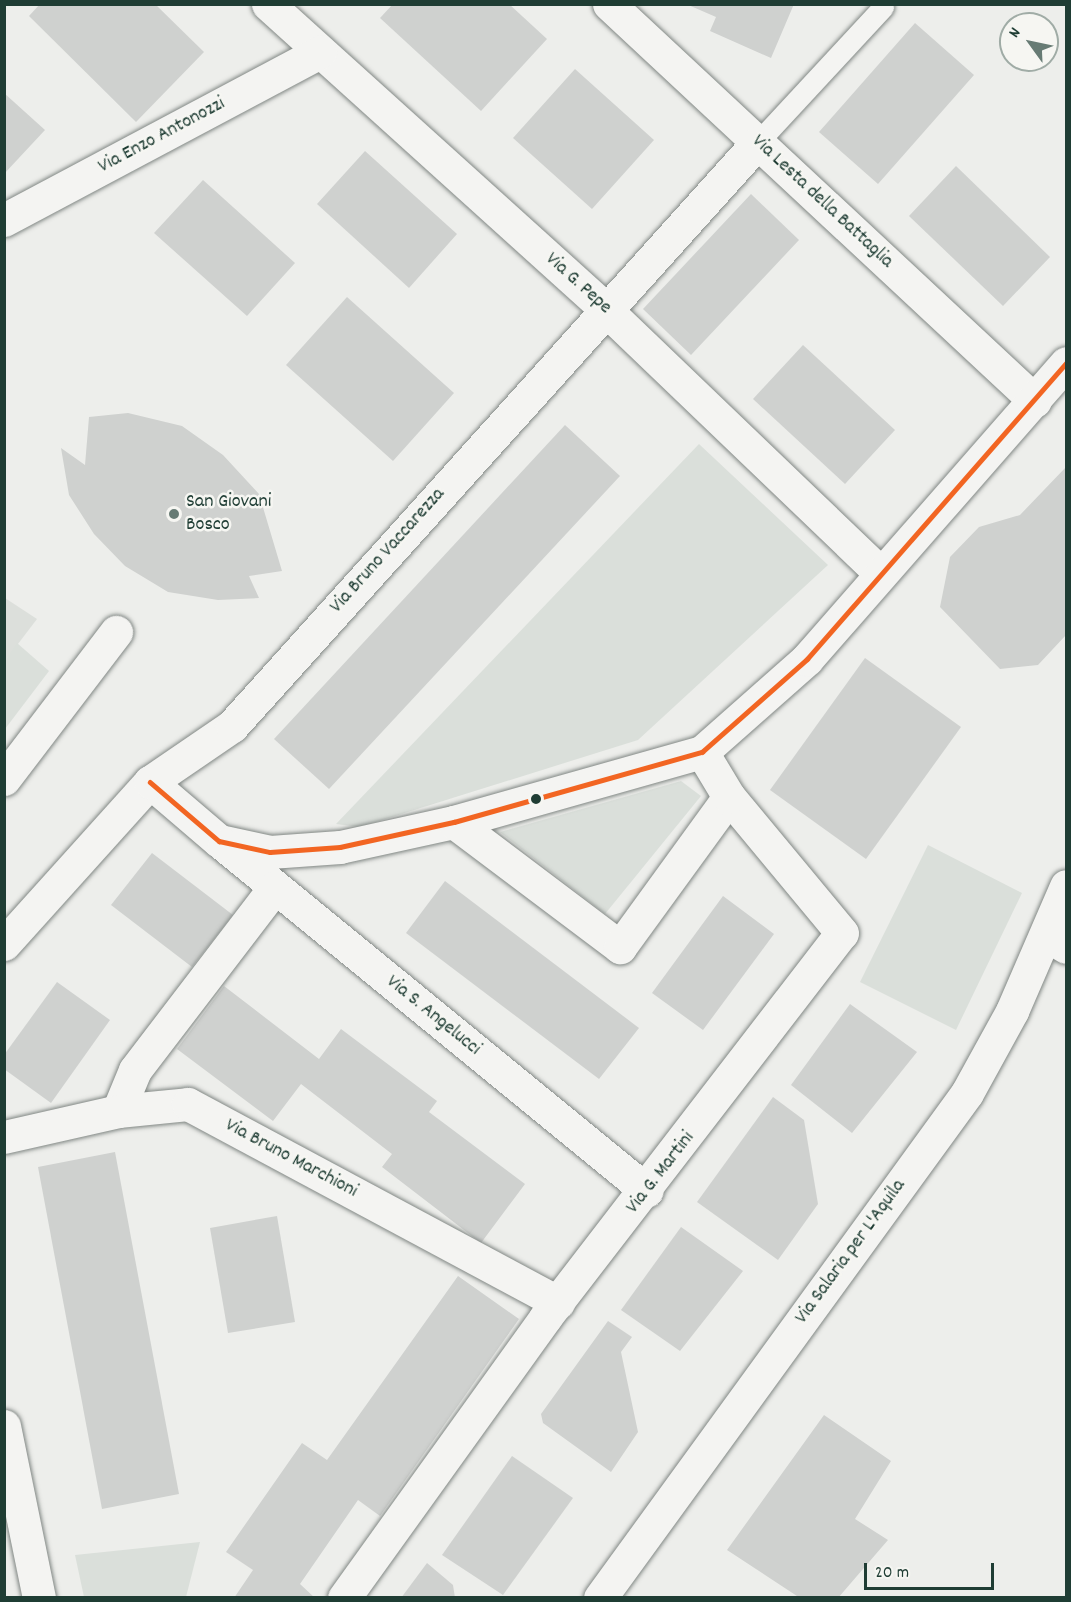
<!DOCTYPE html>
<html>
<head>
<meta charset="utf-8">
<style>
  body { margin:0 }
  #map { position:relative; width:1071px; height:1602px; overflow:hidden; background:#edeeeb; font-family:Dekko,sans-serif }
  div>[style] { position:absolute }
  .built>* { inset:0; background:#dcdfdb }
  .green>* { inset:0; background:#dadfda }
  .building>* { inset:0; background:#cfd1cf }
  .roads { filter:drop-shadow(0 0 2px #818784) drop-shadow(0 0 2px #818784) }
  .lane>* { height:21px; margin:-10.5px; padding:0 10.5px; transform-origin:10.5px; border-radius:10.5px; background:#f4f4f2 }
  .street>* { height:33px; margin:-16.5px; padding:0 16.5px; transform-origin:16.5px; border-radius:16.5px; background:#f4f4f2 }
  .secondary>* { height:33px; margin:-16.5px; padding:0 16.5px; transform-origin:16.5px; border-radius:16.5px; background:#f4f4f2 }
  .bus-1>* { height:4.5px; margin:-2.25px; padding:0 2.25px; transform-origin:2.25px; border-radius:2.25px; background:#f26522 }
  .dots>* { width:16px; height:16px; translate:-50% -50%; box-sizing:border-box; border:3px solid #f6f6f2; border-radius:50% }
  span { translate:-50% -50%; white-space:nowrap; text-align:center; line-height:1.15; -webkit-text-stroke:5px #f6f6f2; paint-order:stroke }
  .street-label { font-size:20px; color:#1f3d34 }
  .poi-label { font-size:20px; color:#1f3d34 }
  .left { translate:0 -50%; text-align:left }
  .frame { position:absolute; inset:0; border:6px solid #1f3d34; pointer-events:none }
  .north { position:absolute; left:999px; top:12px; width:60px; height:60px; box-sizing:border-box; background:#f6f6f2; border:2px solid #a0aca6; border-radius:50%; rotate:303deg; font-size:16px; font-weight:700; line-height:24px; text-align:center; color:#1f3d34 }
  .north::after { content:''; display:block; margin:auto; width:21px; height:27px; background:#677b74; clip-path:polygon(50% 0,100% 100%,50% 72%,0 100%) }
  .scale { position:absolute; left:864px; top:1563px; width:130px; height:27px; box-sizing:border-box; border:3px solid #1f3d34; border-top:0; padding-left:8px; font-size:18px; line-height:21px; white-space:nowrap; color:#1f3d34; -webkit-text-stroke:4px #f6f6f2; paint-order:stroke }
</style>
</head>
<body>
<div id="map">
  <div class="built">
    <i style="clip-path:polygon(5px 598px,37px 619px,5px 661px)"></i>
  </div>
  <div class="green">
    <i style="clip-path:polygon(699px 444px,828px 565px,638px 740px,360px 827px,336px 824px)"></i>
    <i style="clip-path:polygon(17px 643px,49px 671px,5px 729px,5px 661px)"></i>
    <i style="clip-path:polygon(681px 781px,701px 796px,605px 914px,500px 832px)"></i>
    <i style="clip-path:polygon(928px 845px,1022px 893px,956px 1030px,860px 982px)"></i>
    <i style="clip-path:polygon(200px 1542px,186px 1597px,84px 1597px,75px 1555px)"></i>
  </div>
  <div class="building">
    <i style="clip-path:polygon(40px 4px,155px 4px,204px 52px,136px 122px,29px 16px)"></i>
    <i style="clip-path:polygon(393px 4px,509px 4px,547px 39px,481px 111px,380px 18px)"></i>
    <i style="clip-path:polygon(686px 4px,794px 4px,771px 58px,710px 31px,716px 17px)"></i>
    <i style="clip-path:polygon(915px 23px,974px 75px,878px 184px,819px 132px)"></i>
    <i style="clip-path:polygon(575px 69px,654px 140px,592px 209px,513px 138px)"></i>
    <i style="clip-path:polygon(4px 93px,45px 130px,4px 174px)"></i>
    <i style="clip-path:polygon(365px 151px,457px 234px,409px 288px,317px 204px)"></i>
    <i style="clip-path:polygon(956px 166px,1050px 257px,1003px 306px,909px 216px)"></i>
    <i style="clip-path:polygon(203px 180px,295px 263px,247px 316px,154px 233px)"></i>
    <i style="clip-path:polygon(751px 194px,799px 240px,691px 355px,643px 309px)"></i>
    <i style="clip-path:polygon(347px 297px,454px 393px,393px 461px,286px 365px)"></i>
    <i style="clip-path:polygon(803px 345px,895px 430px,845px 484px,753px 399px)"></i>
    <i style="clip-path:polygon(128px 413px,182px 426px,223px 455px,259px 494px,282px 571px,249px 576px,259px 598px,218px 600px,168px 592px,125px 566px,94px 534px,69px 495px,61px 448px,85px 465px,89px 417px)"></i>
    <i style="clip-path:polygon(565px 425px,620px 476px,329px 789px,274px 739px)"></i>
    <i style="clip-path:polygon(1066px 467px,1066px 635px,1038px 665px,1000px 669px,940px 607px,950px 557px,979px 527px,1020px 515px)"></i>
    <i style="clip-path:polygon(865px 658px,961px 727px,866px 859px,770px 790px)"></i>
    <i style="clip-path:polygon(152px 853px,233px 915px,192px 967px,111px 905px)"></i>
    <i style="clip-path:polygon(445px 881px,639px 1028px,599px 1079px,406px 933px)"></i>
    <i style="clip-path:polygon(723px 896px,774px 934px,703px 1030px,652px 993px)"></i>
    <i style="clip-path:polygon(57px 982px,110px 1020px,51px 1103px,4px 1069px,4px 1055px)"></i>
    <i style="clip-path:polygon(224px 986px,319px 1059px,341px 1029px,437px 1101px,429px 1112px,525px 1184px,481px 1243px,382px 1167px,392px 1154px,301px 1084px,273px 1121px,177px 1049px)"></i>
    <i style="clip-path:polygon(850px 1004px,917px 1052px,852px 1133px,791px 1085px)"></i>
    <i style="clip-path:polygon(773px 1097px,804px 1120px,818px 1204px,778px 1260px,697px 1202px)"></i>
    <i style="clip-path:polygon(115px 1152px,179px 1494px,102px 1509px,38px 1167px)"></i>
    <i style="clip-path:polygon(277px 1216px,295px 1322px,228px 1333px,210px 1228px)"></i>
    <i style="clip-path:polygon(681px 1227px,743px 1271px,680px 1351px,621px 1310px)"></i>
    <i style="clip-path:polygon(458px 1276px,519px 1319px,380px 1516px,358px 1500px,300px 1584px,315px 1598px,234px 1598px,253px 1570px,226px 1552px,302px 1443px,327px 1460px)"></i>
    <i style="clip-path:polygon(608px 1321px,632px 1337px,621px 1352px,638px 1432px,611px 1472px,543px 1423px,541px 1414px)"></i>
    <i style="clip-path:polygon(824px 1415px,891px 1461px,855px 1519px,888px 1540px,838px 1598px,800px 1598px,727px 1550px)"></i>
    <i style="clip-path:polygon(512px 1456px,573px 1498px,503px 1595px,442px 1555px)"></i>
    <i style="clip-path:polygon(427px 1563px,453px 1585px,455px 1598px,401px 1598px)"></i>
  </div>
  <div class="roads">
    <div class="lane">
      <i style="left:758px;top:142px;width:184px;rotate:-47.2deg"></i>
    </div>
    <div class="street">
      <i style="left:268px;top:4px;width:455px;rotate:42.1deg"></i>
      <i style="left:605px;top:309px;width:380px;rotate:43.8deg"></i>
      <i style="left:609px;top:4px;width:582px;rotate:42.98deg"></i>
      <i style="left:4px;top:220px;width:358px;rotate:-28deg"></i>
      <i style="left:4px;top:779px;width:185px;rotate:-52.7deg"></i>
      <i style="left:150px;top:782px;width:91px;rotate:40.5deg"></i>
      <i style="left:219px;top:841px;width:52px;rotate:12.2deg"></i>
      <i style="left:270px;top:852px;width:70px;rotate:-4.1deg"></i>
      <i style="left:340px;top:847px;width:117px;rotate:-12.4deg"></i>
      <i style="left:454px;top:822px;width:258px;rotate:-15.8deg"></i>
      <i style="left:702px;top:752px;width:140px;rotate:-41.5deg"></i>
      <i style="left:807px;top:659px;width:393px;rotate:-48.8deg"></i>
      <i style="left:454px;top:822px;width:208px;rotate:37deg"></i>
      <i style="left:620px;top:947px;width:185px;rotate:-54deg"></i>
      <i style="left:224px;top:845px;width:546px;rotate:39.28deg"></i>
      <i style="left:1048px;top:936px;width:21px;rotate:31deg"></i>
      <i style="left:4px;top:944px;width:218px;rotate:-48deg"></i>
      <i style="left:150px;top:782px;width:99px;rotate:-34.3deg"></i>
      <i style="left:232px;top:726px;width:786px;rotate:-47.99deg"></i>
      <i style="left:118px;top:1111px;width:44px;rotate:-67.5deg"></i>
      <i style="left:135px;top:1070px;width:230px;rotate:-52.6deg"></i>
      <i style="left:4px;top:1137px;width:117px;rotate:-12.8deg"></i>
      <i style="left:118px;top:1111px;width:70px;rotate:-5.7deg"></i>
      <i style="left:188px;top:1104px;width:420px;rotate:28.2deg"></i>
      <i style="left:4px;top:1426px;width:176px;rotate:78.5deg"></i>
      <i style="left:344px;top:1598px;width:345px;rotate:-54.3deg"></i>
      <i style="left:545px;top:1318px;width:486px;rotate:-52.4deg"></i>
      <i style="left:842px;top:933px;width:177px;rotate:-129.7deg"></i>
      <i style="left:729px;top:797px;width:52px;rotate:-121deg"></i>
    </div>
    <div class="secondary">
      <i style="left:600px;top:1598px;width:624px;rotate:-53.99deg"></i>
      <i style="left:967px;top:1093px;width:94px;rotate:-61.2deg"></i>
      <i style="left:1012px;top:1011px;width:136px;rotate:-66.6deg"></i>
    </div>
  </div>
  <div class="bus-1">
    <i style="left:150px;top:782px;width:91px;rotate:40.5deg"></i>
    <i style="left:219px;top:841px;width:52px;rotate:12.2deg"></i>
    <i style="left:270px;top:852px;width:70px;rotate:-4.1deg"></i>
    <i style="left:340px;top:847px;width:117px;rotate:-12.4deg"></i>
    <i style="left:454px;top:822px;width:258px;rotate:-15.8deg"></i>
    <i style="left:702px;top:752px;width:140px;rotate:-41.5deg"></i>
    <i style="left:807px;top:659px;width:393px;rotate:-48.8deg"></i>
  </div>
  <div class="dots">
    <i style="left:174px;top:514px;background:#677b74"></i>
    <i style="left:536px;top:799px;background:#1f3d34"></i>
  </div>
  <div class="street-label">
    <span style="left:162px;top:136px;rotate:-28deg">Via Enzo Antonozzi</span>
    <span style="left:822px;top:202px;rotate:43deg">Via Lesta della Battaglia</span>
    <span style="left:578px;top:284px;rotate:42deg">Via G. Pepe</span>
    <span style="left:388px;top:551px;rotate:-48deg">Via Bruno Vaccarezza</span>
    <span style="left:433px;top:1016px;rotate:39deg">Via S. Angelucci</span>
    <span style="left:291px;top:1159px;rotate:28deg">Via Bruno Marchioni</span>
    <span style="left:661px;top:1173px;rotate:-52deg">Via G. Martini</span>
    <span style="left:851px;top:1252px;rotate:-54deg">Via Salaria per L'Aquila</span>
  </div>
  <div class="poi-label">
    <span class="left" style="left:186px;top:514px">San Giovani<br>Bosco</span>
  </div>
  <div class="frame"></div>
  <div class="north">N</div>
  <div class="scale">20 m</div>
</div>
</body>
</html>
